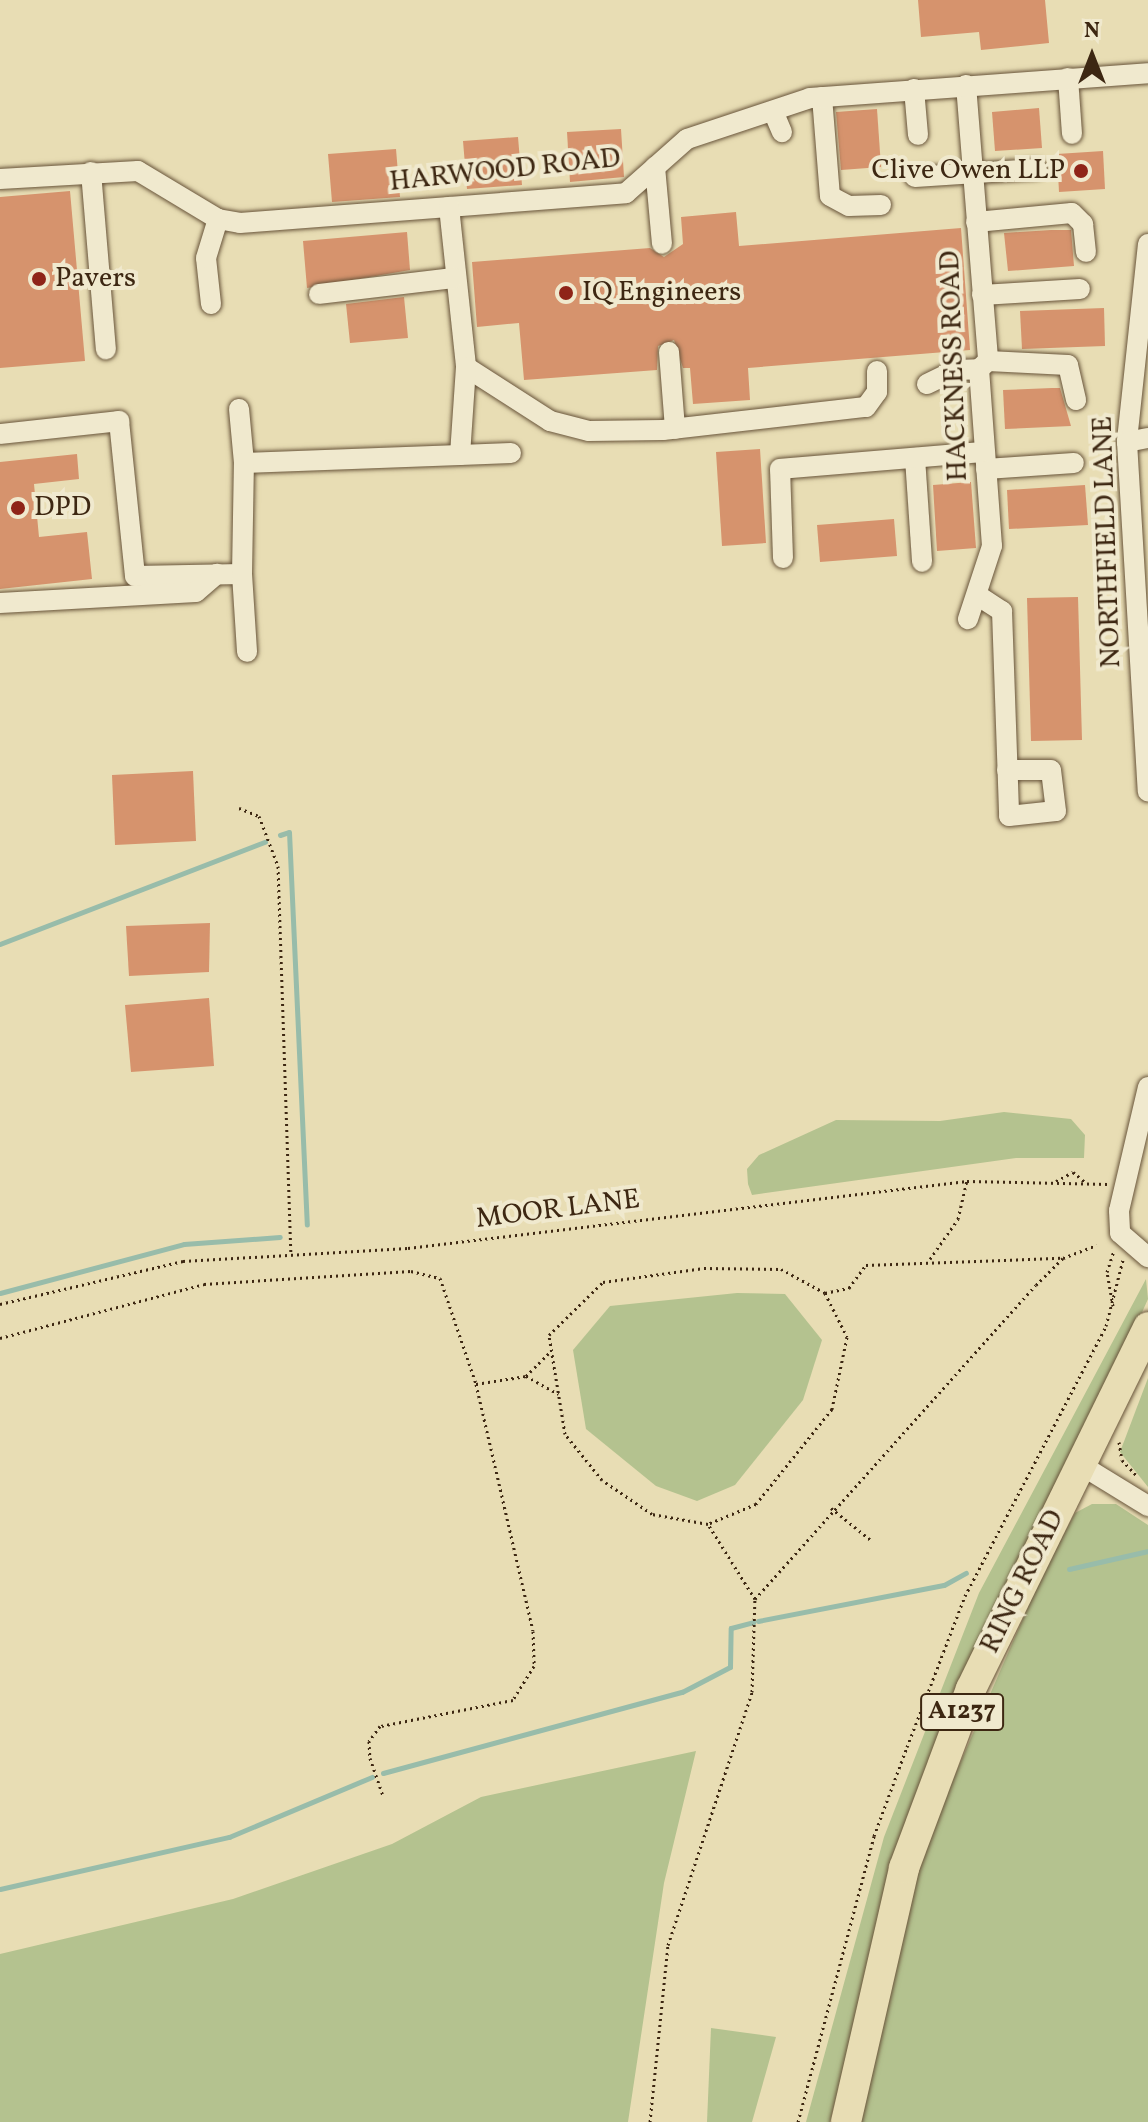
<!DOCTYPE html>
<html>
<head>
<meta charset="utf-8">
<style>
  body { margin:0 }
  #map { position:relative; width:1148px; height:2122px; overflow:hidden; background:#e8ddb4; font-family:Vollkorn,serif }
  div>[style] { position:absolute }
  .green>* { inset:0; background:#b4c28f }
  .stream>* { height:5px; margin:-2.5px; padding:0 2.5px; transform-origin:2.5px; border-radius:2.5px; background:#98bcaa }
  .building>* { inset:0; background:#d6936d }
  .path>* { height:3px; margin-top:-1.5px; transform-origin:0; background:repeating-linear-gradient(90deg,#3d2712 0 2px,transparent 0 6px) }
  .roads { filter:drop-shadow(0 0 2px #68543a) drop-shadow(0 0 2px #68543a) }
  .minor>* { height:20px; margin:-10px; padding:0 10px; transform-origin:10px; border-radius:10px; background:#f0e9ce }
  .highway>* { height:30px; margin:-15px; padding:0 15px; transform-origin:15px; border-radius:15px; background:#e8ddb4 }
  .dots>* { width:22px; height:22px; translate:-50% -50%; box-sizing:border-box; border:4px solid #f0e9ce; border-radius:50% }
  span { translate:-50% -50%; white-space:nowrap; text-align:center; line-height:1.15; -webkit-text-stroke:8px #f0e9ce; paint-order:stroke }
  .shield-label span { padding:2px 6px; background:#f0e9ce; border:2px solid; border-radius:6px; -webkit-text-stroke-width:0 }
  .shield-label { font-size:26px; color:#3d2712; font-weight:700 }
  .street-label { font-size:28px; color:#3d2712 }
  .poi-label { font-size:28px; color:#3d2712 }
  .right { translate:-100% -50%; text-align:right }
  .left { translate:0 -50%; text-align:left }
  .north { position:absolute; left:1052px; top:16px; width:80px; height:80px; -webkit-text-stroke:6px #f0e9ce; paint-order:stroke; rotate:0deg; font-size:22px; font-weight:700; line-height:32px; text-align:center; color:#3d2712 }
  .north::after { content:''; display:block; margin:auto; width:28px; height:36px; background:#3d2712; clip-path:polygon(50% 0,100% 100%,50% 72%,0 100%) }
</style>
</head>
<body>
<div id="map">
  <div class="green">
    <i style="clip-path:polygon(1004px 1112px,1071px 1119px,1085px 1135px,1084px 1158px,1016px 1158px,752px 1195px,748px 1184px,747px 1169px,759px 1155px,836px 1120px,940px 1121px)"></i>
    <i style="clip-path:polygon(1146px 1279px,1148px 1299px,890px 1876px,830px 2122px,806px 2122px,884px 1837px,979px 1593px)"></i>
    <i style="clip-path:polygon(737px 1293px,785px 1294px,822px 1340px,803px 1400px,735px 1485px,697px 1501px,656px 1486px,586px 1429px,573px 1350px,610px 1306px)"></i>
    <i style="clip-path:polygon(1148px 1378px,1148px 1487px,1120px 1452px)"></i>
    <i style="clip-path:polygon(1092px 1504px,1116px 1504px,1148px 1525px,1148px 2122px,861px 2122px,899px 1933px,937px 1816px,1042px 1575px,1075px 1513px)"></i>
    <i style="clip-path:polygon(696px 1751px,664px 1883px,628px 2122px,0 2122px,0 1954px,233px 1899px,392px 1844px,481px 1797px)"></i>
    <i style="clip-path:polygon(711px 2028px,776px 2037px,752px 2122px,707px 2122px)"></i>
  </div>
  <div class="stream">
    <i style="left:280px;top:835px;width:9px;rotate:-18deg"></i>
    <i style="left:289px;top:832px;width:393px;rotate:87.4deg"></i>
    <i style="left:0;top:944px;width:284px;rotate:-21.1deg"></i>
    <i style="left:0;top:1293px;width:190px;rotate:-14.9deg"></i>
    <i style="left:184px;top:1244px;width:96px;rotate:-4.2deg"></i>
    <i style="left:1069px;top:1569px;width:81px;rotate:-12.8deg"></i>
    <i style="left:758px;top:1621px;width:189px;rotate:-11deg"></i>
    <i style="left:944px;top:1585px;width:25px;rotate:-29deg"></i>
    <i style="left:383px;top:1773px;width:310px;rotate:-15.2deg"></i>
    <i style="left:682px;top:1692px;width:54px;rotate:-27.5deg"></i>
    <i style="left:730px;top:1667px;width:39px;rotate:-89deg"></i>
    <i style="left:731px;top:1628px;width:23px;rotate:-15deg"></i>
    <i style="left:0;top:1889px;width:235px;rotate:-12.8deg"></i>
    <i style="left:229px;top:1837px;width:155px;rotate:-22.8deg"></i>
  </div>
  <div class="building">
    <i style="clip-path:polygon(918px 0,1045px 0,1049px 43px,981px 50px,979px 32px,921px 37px)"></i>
    <i style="clip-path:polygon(1039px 108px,1042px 148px,995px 151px,992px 112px)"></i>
    <i style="clip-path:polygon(877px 109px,881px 167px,841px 170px,836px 112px)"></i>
    <i style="clip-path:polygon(621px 129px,624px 177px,570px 182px,567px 132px)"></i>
    <i style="clip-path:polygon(518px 137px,522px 185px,467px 189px,463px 141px)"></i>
    <i style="clip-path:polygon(396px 149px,400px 197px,332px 202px,328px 154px)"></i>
    <i style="clip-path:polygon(1103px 151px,1105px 189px,1059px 192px,1057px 154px)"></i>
    <i style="clip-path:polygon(70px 191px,85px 361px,0 368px,0 197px)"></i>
    <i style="clip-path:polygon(736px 212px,739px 246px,961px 228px,970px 350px,748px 368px,750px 400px,693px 404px,690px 368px,683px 368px,674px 340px,658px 346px,657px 370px,524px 380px,519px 323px,477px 327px,472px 262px,650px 248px,664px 257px,683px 244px,681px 217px)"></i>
    <i style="clip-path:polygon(1051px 230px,1071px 230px,1074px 266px,1008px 271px,1004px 233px)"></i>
    <i style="clip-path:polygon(407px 232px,410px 270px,307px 288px,303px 241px)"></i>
    <i style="clip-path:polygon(404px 297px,408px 338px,350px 343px,346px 304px)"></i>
    <i style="clip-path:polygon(1104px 308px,1105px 346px,1022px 349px,1020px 311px)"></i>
    <i style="clip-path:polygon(1052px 388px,1060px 388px,1071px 426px,1005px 429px,1003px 390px)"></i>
    <i style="clip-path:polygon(760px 449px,766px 543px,722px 546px,716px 452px)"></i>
    <i style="clip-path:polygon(77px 454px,79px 479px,34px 484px,39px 537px,87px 532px,92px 579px,0 589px,0 462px)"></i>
    <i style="clip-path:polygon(971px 482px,976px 548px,937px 551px,933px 485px)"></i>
    <i style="clip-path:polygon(1085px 485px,1088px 525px,1009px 529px,1007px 490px)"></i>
    <i style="clip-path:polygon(894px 519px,897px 556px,820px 562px,817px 525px)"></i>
    <i style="clip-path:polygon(1078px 597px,1082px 740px,1031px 741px,1027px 598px)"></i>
    <i style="clip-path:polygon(193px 771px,196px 841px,115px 845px,112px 775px)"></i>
    <i style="clip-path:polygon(210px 923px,209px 972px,129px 976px,126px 926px)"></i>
    <i style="clip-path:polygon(209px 998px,214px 1066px,131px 1072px,125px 1005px)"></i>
  </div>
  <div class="path">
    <i style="left:239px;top:808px;width:22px;rotate:22deg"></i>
    <i style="left:259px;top:816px;width:53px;rotate:69.2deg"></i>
    <i style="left:278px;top:866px;width:389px;rotate:88.1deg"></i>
    <i style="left:1056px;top:1181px;width:19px;rotate:-28deg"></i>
    <i style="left:1073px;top:1172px;width:17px;rotate:40deg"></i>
    <i style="left:930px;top:1259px;width:49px;rotate:-55deg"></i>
    <i style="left:958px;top:1219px;width:39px;rotate:-77deg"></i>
    <i style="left:704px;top:1268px;width:77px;rotate:0.7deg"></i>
    <i style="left:781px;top:1269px;width:50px;rotate:28.6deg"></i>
    <i style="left:825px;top:1293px;width:49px;rotate:63.4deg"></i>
    <i style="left:847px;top:1337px;width:74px;rotate:101.8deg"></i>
    <i style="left:832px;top:1409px;width:122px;rotate:128.7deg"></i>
    <i style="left:756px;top:1504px;width:52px;rotate:157.4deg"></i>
    <i style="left:708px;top:1524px;width:57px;rotate:-169.9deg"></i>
    <i style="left:652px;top:1514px;width:60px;rotate:-145.8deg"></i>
    <i style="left:602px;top:1480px;width:59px;rotate:-128.8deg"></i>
    <i style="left:565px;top:1434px;width:100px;rotate:-99.2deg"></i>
    <i style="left:549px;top:1335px;width:76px;rotate:-44.5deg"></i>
    <i style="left:603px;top:1282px;width:102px;rotate:-7.9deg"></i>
    <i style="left:825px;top:1293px;width:25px;rotate:-12deg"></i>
    <i style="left:849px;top:1288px;width:29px;rotate:-54deg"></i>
    <i style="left:866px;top:1265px;width:195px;rotate:-2.1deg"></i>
    <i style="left:0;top:1304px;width:188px;rotate:-13.2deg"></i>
    <i style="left:183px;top:1261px;width:225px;rotate:-3.3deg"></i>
    <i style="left:408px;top:1248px;width:563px;rotate:-6.83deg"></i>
    <i style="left:967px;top:1181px;width:141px;rotate:1.2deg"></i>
    <i style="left:1113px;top:1306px;width:35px;rotate:-100deg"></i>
    <i style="left:1107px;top:1272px;width:22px;rotate:-72deg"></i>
    <i style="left:0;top:1338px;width:211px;rotate:-14.8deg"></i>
    <i style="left:204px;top:1284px;width:207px;rotate:-3.6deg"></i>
    <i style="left:411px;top:1271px;width:30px;rotate:14deg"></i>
    <i style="left:440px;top:1278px;width:112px;rotate:71.2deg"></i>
    <i style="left:476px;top:1384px;width:253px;rotate:77deg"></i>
    <i style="left:533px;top:1631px;width:35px;rotate:88deg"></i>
    <i style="left:534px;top:1666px;width:40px;rotate:122deg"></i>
    <i style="left:513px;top:1700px;width:136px;rotate:168.9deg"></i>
    <i style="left:380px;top:1726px;width:19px;rotate:126deg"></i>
    <i style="left:369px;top:1741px;width:17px;rotate:87deg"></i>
    <i style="left:370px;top:1758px;width:39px;rotate:71deg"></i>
    <i style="left:526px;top:1376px;width:35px;rotate:-45deg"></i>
    <i style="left:476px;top:1384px;width:51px;rotate:-9.1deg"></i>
    <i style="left:526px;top:1376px;width:37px;rotate:29deg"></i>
    <i style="left:1119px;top:1442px;width:18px;rotate:81deg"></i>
    <i style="left:1122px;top:1460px;width:22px;rotate:47deg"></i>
    <i style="left:831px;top:1508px;width:53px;rotate:38.8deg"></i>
    <i style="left:755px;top:1599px;width:421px;rotate:-48.2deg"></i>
    <i style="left:1036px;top:1285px;width:38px;rotate:-45deg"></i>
    <i style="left:1063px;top:1258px;width:36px;rotate:-21deg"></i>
    <i style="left:650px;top:2122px;width:178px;rotate:-84.2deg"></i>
    <i style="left:668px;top:1945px;width:267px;rotate:-71.6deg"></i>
    <i style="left:752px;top:1692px;width:93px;rotate:-88.2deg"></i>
    <i style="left:755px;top:1599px;width:89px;rotate:-122.1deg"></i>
    <i style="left:798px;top:2122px;width:296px;rotate:-75.1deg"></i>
    <i style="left:874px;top:1836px;width:95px;rotate:-69.7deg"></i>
    <i style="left:907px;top:1747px;width:162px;rotate:-69deg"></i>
    <i style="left:965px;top:1596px;width:305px;rotate:-62.4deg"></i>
    <i style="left:1106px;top:1326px;width:68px;rotate:-75.6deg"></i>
  </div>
  <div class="roads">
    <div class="minor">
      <i style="left:1068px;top:78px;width:56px;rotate:85.9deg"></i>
      <i style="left:966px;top:85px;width:277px;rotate:85.4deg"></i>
      <i style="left:988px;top:361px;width:12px;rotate:138deg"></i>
      <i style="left:979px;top:369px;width:177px;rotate:85.8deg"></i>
      <i style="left:992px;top:546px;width:77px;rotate:108.2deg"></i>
      <i style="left:914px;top:89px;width:46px;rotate:85deg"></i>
      <i style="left:822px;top:97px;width:99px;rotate:85.4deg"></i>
      <i style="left:830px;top:196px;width:21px;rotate:28deg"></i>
      <i style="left:849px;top:206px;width:32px;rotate:-2deg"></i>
      <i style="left:773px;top:111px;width:23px;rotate:67deg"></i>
      <i style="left:655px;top:167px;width:77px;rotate:84.8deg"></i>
      <i style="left:91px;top:172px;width:178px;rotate:85.2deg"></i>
      <i style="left:915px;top:177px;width:122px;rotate:-3.8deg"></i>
      <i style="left:0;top:179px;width:138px;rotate:-3.3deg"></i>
      <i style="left:138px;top:171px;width:93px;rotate:31deg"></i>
      <i style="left:218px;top:219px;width:22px;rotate:10deg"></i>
      <i style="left:240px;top:223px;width:387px;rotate:-4.4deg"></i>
      <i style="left:626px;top:193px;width:81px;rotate:-41.5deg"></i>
      <i style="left:687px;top:139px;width:130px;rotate:-18.4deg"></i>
      <i style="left:810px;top:98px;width:339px;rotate:-4.2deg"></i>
      <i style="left:449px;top:207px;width:161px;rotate:83.9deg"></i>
      <i style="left:466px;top:367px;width:100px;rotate:32.7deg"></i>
      <i style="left:550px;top:421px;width:40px;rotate:14.4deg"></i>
      <i style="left:589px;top:431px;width:74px;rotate:-0.8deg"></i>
      <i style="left:663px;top:430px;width:204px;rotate:-6.5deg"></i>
      <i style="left:866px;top:407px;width:19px;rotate:-54deg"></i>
      <i style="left:877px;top:392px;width:21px;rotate:-90deg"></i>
      <i style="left:976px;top:222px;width:96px;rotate:-5.4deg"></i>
      <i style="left:1072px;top:213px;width:16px;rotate:45deg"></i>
      <i style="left:1083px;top:224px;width:28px;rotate:84deg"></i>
      <i style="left:1148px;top:244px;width:199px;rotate:96.1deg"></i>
      <i style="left:1127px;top:442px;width:350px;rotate:86.6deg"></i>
      <i style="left:319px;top:294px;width:136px;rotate:-6.8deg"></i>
      <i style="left:982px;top:295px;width:98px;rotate:-3.5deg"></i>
      <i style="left:211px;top:304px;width:46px;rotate:-96.2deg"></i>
      <i style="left:206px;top:258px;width:41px;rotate:-72.9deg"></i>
      <i style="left:669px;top:352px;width:77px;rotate:85.5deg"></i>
      <i style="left:988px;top:361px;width:80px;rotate:2.9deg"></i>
      <i style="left:1068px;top:365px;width:36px;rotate:77deg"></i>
      <i style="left:927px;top:384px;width:32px;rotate:-26deg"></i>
      <i style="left:956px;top:370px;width:23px;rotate:-2deg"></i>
      <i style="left:239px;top:409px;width:54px;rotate:84.7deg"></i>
      <i style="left:244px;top:463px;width:216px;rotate:-2.1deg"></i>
      <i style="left:460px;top:455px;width:88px;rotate:-86.1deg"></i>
      <i style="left:0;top:434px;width:120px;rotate:-6.2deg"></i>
      <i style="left:119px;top:421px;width:156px;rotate:84.1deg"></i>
      <i style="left:135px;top:576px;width:107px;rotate:-1.1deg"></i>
      <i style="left:242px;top:574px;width:111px;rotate:-89deg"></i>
      <i style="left:1127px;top:442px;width:21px;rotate:-11deg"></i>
      <i style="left:460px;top:455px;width:51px;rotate:-2.2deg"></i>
      <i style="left:915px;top:458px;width:104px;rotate:86.1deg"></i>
      <i style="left:986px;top:469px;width:88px;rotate:-3.9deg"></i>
      <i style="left:783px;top:558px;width:89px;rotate:-91.9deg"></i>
      <i style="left:780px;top:469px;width:205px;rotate:-4.8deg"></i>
      <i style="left:242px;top:574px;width:78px;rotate:86.3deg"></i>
      <i style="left:977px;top:595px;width:30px;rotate:33deg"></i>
      <i style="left:1002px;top:611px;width:205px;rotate:88deg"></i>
      <i style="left:1009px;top:816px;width:47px;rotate:-6.1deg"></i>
      <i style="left:1056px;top:811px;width:41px;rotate:-97deg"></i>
      <i style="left:1051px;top:770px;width:44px;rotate:180deg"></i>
      <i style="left:0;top:603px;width:196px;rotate:-3.2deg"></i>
      <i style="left:196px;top:592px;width:28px;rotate:-41deg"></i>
      <i style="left:1148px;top:1087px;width:127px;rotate:103.2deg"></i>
      <i style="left:1119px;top:1211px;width:22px;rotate:87deg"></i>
      <i style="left:1120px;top:1233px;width:37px;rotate:41deg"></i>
      <i style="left:1081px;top:1465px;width:79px;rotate:31.5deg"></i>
    </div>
    <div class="highway">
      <i style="left:846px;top:2122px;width:261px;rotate:-77.1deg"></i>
      <i style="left:904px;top:1868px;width:191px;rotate:-69.5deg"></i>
      <i style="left:971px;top:1689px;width:403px;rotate:-63.9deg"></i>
    </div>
  </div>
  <div class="dots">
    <i style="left:1081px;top:171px;background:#8f2418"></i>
    <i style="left:39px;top:279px;background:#8f2418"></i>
    <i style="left:566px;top:293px;background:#8f2418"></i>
    <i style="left:18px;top:508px;background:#8f2418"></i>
  </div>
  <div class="shield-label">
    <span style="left:962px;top:1712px">A1237</span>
  </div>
  <div class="street-label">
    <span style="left:505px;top:171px;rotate:-6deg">HARWOOD ROAD</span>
    <span style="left:955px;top:366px;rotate:-92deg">HACKNESS ROAD</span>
    <span style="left:1108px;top:542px;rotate:-92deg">NORTHFIELD LANE</span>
    <span style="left:558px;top:1210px;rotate:-7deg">MOOR LANE</span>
    <span style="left:1023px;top:1582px;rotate:-64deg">RING ROAD</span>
  </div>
  <div class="poi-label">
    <span class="right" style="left:1065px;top:171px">Clive Owen LLP</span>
    <span class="left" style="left:55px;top:279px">Pavers</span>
    <span class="left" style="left:582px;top:293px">IQ Engineers</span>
    <span class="left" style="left:34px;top:508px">DPD</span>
  </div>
  <div class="north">N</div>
</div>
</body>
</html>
